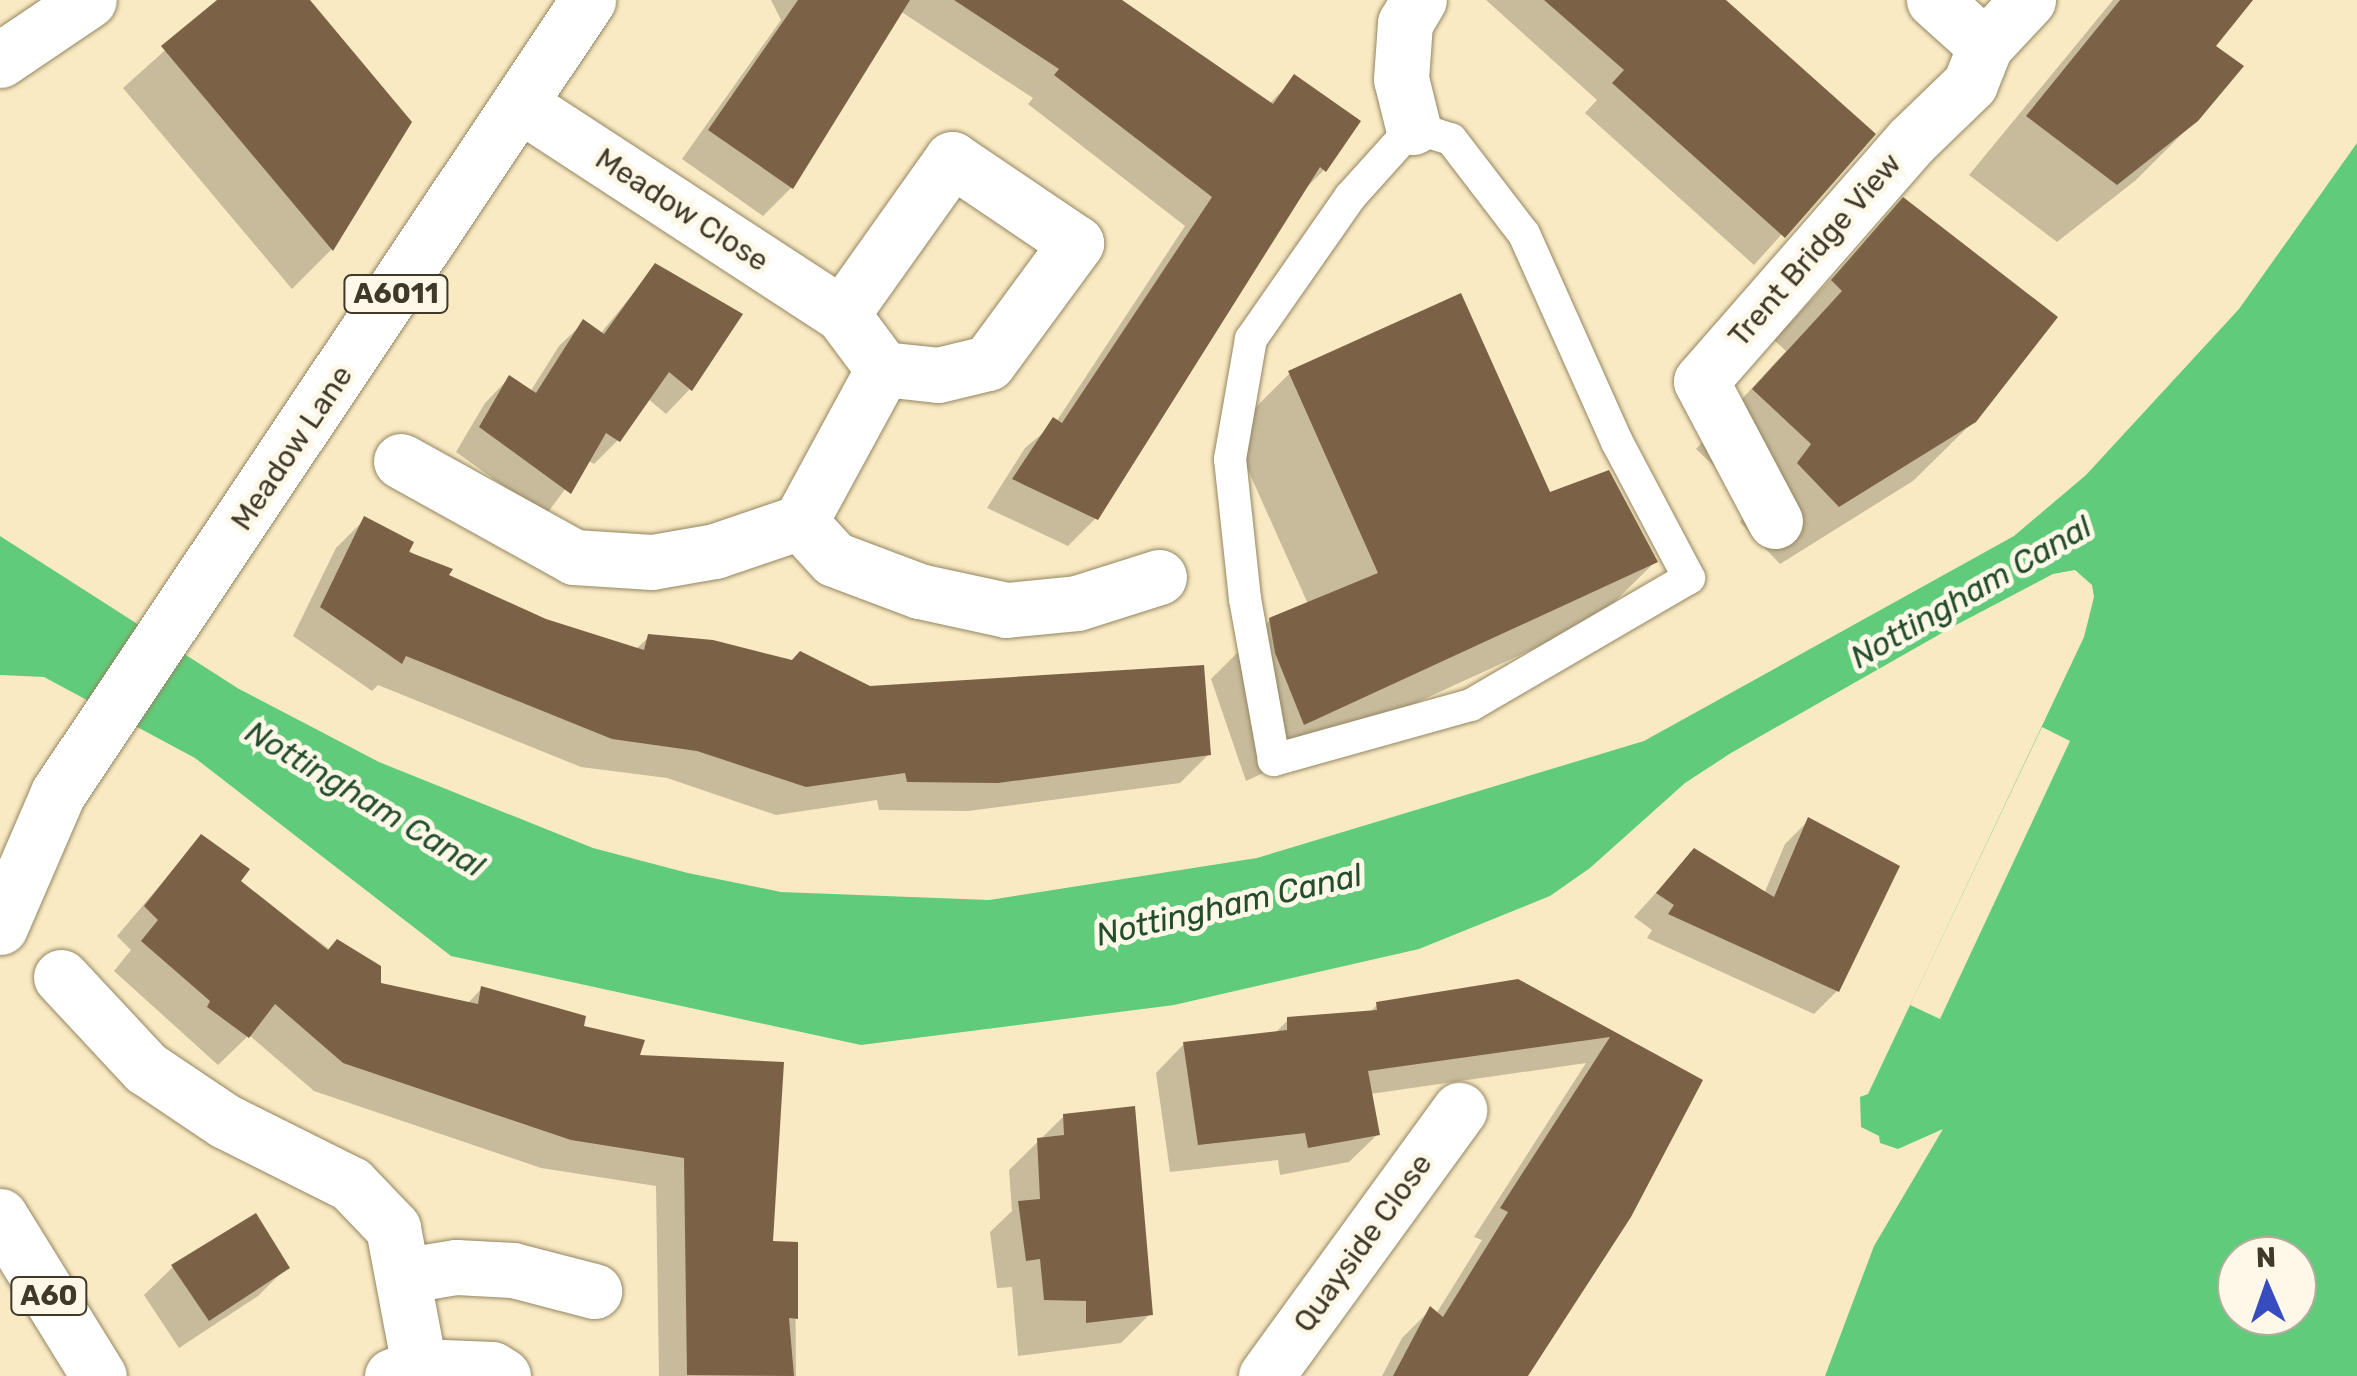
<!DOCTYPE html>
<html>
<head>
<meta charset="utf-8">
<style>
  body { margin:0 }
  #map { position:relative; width:2357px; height:1376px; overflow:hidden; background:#f9eac3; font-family:Rubik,sans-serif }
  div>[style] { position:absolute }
  .water>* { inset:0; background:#60cc7b }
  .pier>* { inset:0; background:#f9eac3 }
  .shadow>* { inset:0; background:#0003 }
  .building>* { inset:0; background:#7b6246 }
  .roads { filter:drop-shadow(0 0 2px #938662) drop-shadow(0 0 2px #938662) }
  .lane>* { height:32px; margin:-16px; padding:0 16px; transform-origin:16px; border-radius:16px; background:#fff }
  .street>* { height:55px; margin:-27.5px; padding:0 27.5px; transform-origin:27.5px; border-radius:27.5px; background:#fff }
  .primary>* { height:55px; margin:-27.5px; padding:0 27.5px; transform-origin:27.5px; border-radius:27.5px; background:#fff }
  span { translate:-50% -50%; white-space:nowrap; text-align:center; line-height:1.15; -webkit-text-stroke:10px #fef8e8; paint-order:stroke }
  .shield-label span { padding:2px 8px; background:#fef8e8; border:2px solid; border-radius:8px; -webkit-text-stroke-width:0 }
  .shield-label { font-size:28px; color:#3f392a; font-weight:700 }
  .street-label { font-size:30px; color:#3f392a }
  .water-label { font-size:32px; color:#234d2d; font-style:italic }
  .north { position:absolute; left:2217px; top:1236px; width:100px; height:100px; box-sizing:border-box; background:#fef8e8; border:2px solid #b2ac9c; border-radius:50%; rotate:358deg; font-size:28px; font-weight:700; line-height:40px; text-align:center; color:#3f392a }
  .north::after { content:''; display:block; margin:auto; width:35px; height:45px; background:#374dbf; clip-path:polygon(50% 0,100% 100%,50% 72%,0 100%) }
</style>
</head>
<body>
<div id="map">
  <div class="water">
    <i style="clip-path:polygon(evenodd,2357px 143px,2357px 1376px,1825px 1376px,1874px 1246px,1943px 1129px,1898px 1149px,1880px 1143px,1879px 1136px,1861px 1127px,1860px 1097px,1868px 1094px,2084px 637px,2094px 597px,2092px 585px,2075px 570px,2053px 574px,1956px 625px,1731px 753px,1685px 783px,1590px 868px,1550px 896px,1419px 949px,1174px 1005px,861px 1045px,451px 956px,195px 758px,44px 677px,0 675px,0 536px,239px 689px,379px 762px,593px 848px,688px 873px,781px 892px,989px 900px,1257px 858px,1644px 741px,2014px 536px,2086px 475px,2239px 309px,2357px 143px,2237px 1256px,2297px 1256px,2297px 1316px,2237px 1316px,2237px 1256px)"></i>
  </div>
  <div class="pier">
    <i style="clip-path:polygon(2042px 727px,2070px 741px,1940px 1019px,1910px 1005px)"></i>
  </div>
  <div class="shadow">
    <i style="clip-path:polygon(221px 0,307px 0,408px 122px,331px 250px,292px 289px,123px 88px)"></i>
    <i style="clip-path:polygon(771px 0,1118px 0,1269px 104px,1295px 78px,1324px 170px,1302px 192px,1096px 518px,1068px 546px,987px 508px,1025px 448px,1056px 422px,1185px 226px,1028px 104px,1033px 98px,900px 11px,791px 188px,763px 216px,682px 159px,781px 20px)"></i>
    <i style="clip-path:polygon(1486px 0,1721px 0,1872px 134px,1754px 265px,1585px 113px,1597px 100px)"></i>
    <i style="clip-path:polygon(2113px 0,2250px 0,2213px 46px,2196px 120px,2136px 180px,2057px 242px,1969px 175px)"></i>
    <i style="clip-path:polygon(1904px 201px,1973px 422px,1913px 481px,1780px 564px,1740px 522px,1754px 504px,1696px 449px,1786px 351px,1774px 340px)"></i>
    <i style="clip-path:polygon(656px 266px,690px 389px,666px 414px,647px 398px,618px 440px,594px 464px,587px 460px,545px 516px,456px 452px,485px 403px,509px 378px,530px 392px,559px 346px,584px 322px,600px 334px)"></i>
    <i style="clip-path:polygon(1290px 373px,1548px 495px,1655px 562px,1596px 620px,1246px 781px,1211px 679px,1270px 620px,1308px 604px,1231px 432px)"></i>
    <i style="clip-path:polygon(365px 519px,446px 577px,545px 621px,635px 650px,649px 637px,870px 688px,1209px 754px,1180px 783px,968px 811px,879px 810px,877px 800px,776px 815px,667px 778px,581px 767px,378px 685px,372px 691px,293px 636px,336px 548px)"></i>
    <i style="clip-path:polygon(1809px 820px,1837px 991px,1814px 1014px,1647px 938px,1652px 930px,1634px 917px,1694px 851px,1764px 894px,1785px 844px)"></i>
    <i style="clip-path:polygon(201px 837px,238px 882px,378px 985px,467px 1004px,482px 988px,636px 1057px,770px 1243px,795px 1244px,796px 1376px,659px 1376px,656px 1186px,541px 1168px,314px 1091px,249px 1035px,218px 1065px,114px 971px,131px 950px,117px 936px)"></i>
    <i style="clip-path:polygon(1518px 982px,1699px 1081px,1522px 1376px,1382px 1376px,1402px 1338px,1430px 1310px,1436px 1314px,1482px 1240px,1474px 1237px,1586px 1063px,1370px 1094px,1378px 1134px,1349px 1162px,1280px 1175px,1278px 1160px,1170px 1172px,1156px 1073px,1184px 1044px,1274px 1034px,1288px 1020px,1369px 1013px,1377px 1005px)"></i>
    <i style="clip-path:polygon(1064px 1116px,1150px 1314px,1121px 1343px,1018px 1356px,1012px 1287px,997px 1288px,990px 1232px,1012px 1211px,1009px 1170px)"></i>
    <i style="clip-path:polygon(173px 1267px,287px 1267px,258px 1296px,179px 1348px,144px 1295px)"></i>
  </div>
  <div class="building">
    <i style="clip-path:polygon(217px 0,310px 0,412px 122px,333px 251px,161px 46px)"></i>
    <i style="clip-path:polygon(798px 0,910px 0,793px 189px,708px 130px)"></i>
    <i style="clip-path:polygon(954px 0,1122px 0,1273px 104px,1294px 74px,1361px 121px,1326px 172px,1320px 167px,1098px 520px,1012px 479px,1053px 417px,1062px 423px,1212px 197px,1054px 75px,1059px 69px)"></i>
    <i style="clip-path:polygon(1544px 0,1726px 0,1876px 134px,1785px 238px,1612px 83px,1624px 70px)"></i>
    <i style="clip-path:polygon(2120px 0,2253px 0,2216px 46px,2244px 66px,2198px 121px,2117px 185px,2026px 116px)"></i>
    <i style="clip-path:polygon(1903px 197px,2058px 317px,1976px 422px,1839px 507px,1797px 463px,1811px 444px,1752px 389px,1842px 291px,1831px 280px)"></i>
    <i style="clip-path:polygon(655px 263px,743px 314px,692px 391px,669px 372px,620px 442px,606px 433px,571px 494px,479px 427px,509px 375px,536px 393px,583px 319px,604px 334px)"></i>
    <i style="clip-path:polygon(1461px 293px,1550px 492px,1609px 470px,1658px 562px,1304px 725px,1275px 653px,1269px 618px,1378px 573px,1288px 371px)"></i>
    <i style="clip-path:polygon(364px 516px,414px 542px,409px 552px,453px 569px,449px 575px,546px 619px,644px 650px,648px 634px,713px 640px,792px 660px,800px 651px,870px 686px,1204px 665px,1211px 755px,998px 783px,907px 782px,905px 773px,806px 787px,697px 751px,612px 739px,406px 656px,402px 664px,320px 607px)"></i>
    <i style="clip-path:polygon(1808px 817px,1900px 866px,1839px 992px,1668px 914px,1674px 905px,1656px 893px,1694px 848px,1774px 897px)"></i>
    <i style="clip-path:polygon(201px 834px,250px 869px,241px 881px,328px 950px,337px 939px,381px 966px,381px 983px,478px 1004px,481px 986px,586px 1016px,584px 1026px,645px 1040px,640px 1055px,784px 1062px,773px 1241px,798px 1242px,798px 1319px,789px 1318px,794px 1376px,687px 1375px,684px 1158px,571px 1140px,343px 1063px,275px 1004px,249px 1038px,207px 1007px,210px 1001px,141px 941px,158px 920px,144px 906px)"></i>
    <i style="clip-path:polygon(1518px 979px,1703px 1080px,1631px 1217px,1528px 1376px,1393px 1376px,1430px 1306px,1443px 1317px,1508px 1212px,1500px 1208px,1610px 1037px,1368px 1071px,1380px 1135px,1308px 1148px,1305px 1133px,1198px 1145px,1183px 1042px,1287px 1030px,1287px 1017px,1377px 1010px,1376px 1002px)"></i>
    <i style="clip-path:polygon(1135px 1106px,1153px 1315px,1086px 1323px,1086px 1301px,1044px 1300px,1040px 1259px,1026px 1261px,1018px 1201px,1040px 1199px,1037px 1138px,1064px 1135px,1063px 1114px)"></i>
    <i style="clip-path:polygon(256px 1213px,290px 1268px,209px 1321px,171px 1265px)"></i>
  </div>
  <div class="roads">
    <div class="lane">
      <i style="left:1413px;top:127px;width:40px;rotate:18deg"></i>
      <i style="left:1451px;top:139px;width:120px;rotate:52.5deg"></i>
      <i style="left:1524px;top:234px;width:228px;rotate:65.9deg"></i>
      <i style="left:1617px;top:442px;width:154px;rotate:62.1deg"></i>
      <i style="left:1689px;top:578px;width:252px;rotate:149.8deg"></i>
      <i style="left:1471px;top:705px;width:205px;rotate:164.4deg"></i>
      <i style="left:1274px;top:760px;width:164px;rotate:-100.2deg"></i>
      <i style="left:1245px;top:599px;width:141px;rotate:-96.1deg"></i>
      <i style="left:1230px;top:459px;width:122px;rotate:-80.1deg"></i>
      <i style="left:1251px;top:339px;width:173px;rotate:-55.1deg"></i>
      <i style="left:1350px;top:197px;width:94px;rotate:-48deg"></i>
    </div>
    <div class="street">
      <i style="left:1934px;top:0;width:69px;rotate:42deg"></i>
      <i style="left:0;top:60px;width:107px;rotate:-34deg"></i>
      <i style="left:521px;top:105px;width:383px;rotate:33.1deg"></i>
      <i style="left:842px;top:314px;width:69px;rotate:53.3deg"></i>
      <i style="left:883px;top:369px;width:55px;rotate:6.2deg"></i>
      <i style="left:938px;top:375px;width:51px;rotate:-13.5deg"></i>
      <i style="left:988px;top:363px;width:149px;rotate:-53.7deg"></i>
      <i style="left:1076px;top:243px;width:150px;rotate:-145.9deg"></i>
      <i style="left:952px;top:159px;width:190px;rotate:125.4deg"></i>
      <i style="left:1413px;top:127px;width:49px;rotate:-104deg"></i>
      <i style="left:1401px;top:79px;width:56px;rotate:-85.9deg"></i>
      <i style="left:1405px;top:23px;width:27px;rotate:-59deg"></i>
      <i style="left:401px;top:461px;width:198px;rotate:29deg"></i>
      <i style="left:574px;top:557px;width:78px;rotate:3.7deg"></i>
      <i style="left:652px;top:562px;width:64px;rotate:-9.9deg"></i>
      <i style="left:715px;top:551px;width:90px;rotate:-18.8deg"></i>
      <i style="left:800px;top:522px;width:174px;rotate:-61.5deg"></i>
      <i style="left:1775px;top:521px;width:158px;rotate:-117.9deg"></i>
      <i style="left:1701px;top:381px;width:319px;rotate:-48.8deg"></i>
      <i style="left:1911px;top:141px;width:82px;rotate:-44deg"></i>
      <i style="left:1970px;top:84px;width:41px;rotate:-68.5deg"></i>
      <i style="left:1985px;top:46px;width:63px;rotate:-46.9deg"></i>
      <i style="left:800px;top:522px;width:50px;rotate:47.4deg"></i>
      <i style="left:834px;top:559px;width:91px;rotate:20.6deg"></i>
      <i style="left:919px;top:591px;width:89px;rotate:12.3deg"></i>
      <i style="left:1006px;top:610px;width:71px;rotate:-5.6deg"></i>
      <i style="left:1077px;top:603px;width:86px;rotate:-17.6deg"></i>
      <i style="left:61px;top:977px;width:125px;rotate:47deg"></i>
      <i style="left:146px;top:1068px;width:95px;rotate:33.9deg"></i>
      <i style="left:225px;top:1121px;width:141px;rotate:26.6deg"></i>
      <i style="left:351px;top:1184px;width:61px;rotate:46.3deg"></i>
      <i style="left:393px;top:1228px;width:140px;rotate:79.3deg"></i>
      <i style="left:407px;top:1275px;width:50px;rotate:-9.3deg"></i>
      <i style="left:456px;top:1267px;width:57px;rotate:3deg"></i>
      <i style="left:513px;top:1270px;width:84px;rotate:14.5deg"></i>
      <i style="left:392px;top:1376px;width:29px;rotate:-20deg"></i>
      <i style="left:419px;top:1366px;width:73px;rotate:2.4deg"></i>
      <i style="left:492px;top:1369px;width:13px;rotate:32deg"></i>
      <i style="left:1266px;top:1376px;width:329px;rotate:-54deg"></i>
    </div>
    <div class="primary">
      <i style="left:0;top:927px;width:146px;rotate:-66.6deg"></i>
      <i style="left:58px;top:793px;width:954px;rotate:-56.24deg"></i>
      <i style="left:0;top:1216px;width:188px;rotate:58.3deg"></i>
    </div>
  </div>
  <div class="shield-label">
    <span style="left:396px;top:294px">A6011</span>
    <span style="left:49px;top:1296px">A60</span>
  </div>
  <div class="street-label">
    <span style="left:682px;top:210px;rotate:33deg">Meadow Close</span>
    <span style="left:1815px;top:250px;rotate:-49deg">Trent Bridge View</span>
    <span style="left:292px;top:448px;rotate:-56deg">Meadow Lane</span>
    <span style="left:1363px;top:1243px;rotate:-54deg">Quayside Close</span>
  </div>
  <div class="water-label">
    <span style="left:1971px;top:592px;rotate:-30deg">Nottingham Canal</span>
    <span style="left:365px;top:799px;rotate:31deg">Nottingham Canal</span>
    <span style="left:1229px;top:905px;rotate:-13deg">Nottingham Canal</span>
  </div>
  <div class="north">N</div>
</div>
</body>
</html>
